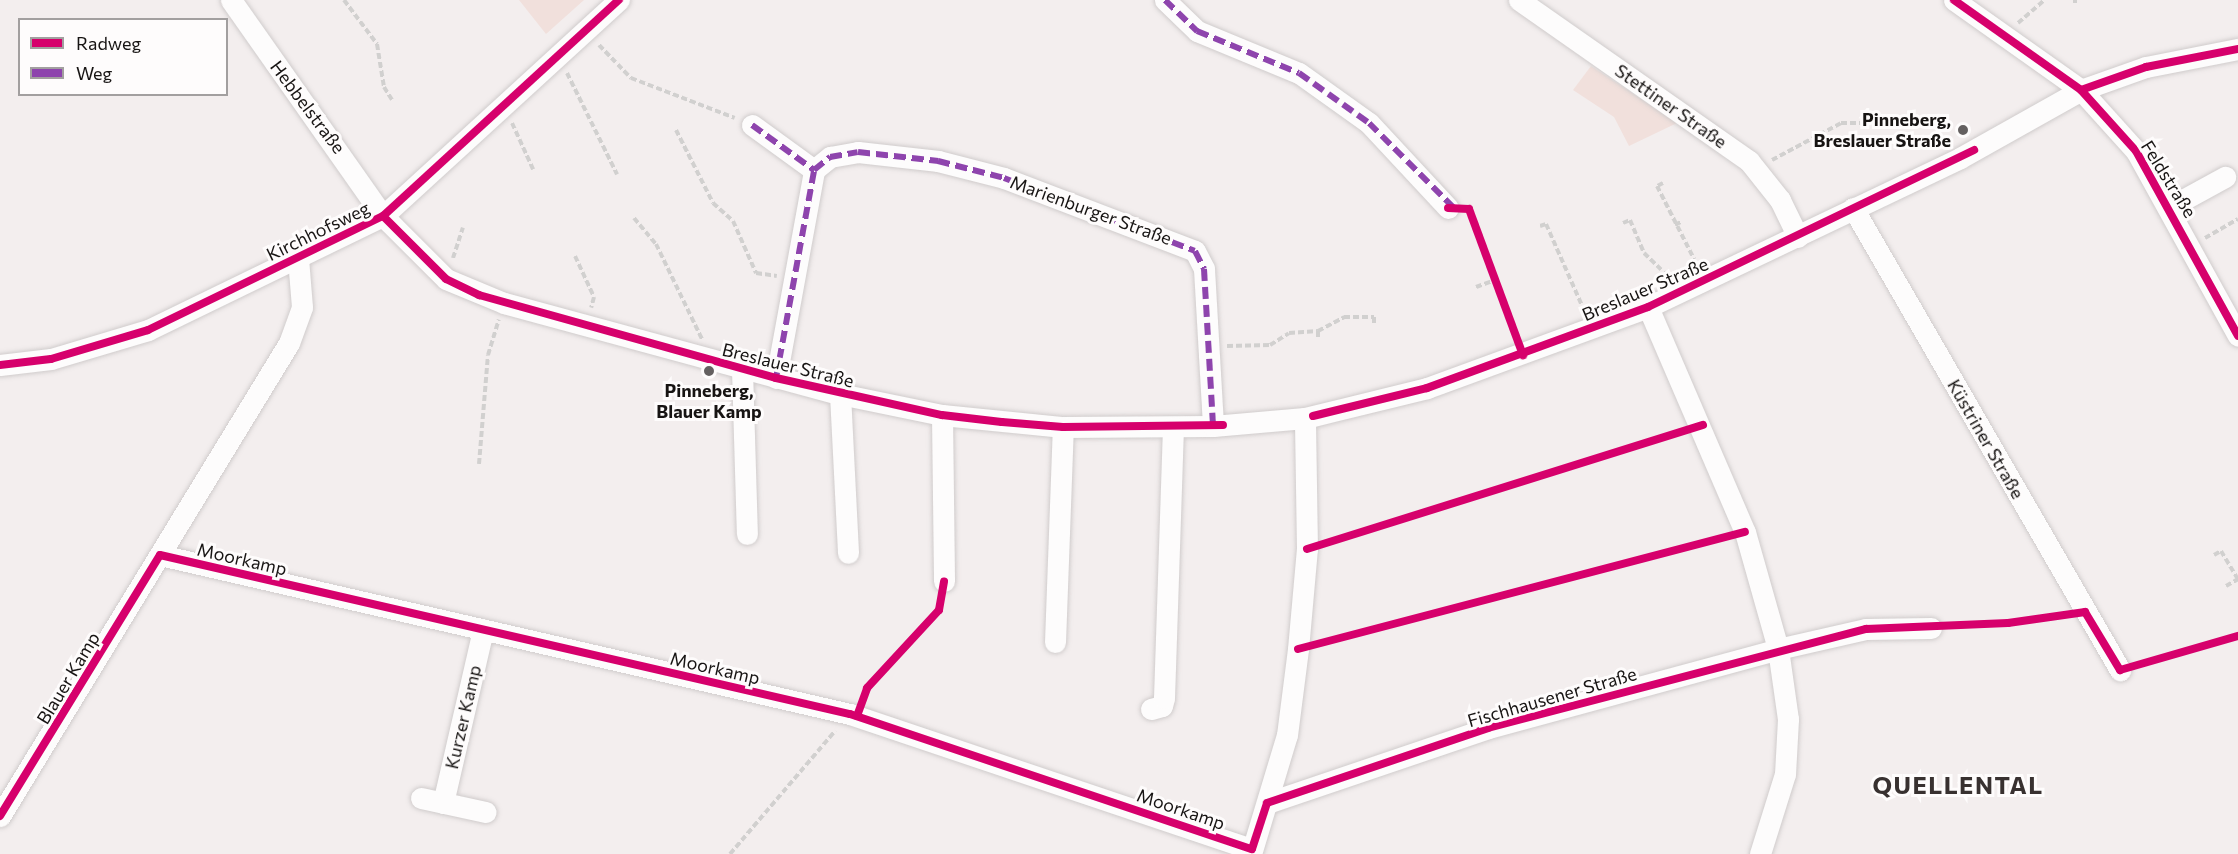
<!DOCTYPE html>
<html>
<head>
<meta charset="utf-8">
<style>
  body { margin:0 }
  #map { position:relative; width:2238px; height:854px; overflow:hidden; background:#f3eeee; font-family:Commissioner,sans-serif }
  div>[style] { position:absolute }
  .green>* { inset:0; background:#f1e0dc }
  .path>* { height:4px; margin-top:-2px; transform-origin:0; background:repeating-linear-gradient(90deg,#d1d0cf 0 6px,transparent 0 9px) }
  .roads { filter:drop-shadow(0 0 2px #d0cccc) drop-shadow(0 0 2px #d0cccc) }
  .minor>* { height:21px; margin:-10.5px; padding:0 10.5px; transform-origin:10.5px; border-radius:10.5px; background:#fdfcfc }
  .quiet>* { height:6px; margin-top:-3px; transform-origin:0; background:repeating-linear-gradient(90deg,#8e44ad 0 12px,transparent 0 18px) }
  .cycleway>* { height:8px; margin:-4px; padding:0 4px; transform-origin:4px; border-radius:4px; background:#d6006c }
  .dots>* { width:16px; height:16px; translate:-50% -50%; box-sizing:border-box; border:3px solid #fefcfc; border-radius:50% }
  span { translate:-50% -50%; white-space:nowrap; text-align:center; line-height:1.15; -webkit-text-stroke:6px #fefcfc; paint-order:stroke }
  .street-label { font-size:18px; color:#171413 }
  .poi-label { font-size:18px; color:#171413; font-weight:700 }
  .right { translate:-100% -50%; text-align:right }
  .district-label { font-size:24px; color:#383130; font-weight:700; letter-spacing:1.5px }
  .legend { position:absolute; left:18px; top:18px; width:210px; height:78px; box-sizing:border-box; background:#fefcfc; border:2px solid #a29f9f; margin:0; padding:8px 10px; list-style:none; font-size:18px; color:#171413 }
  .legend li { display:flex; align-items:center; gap:12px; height:30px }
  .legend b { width:30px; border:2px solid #a29f9f }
</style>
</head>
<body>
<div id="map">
  <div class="green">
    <i style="clip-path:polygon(519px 0,584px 0,546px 34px)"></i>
    <i style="clip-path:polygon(1591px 66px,1677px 123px,1629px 146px,1614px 117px,1573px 90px)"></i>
  </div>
  <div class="path">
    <i style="left:344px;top:0;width:55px;rotate:53.1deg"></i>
    <i style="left:377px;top:44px;width:44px;rotate:80.8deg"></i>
    <i style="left:384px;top:87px;width:15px;rotate:58deg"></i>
    <i style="left:2075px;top:0;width:3px;rotate:90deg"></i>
    <i style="left:2018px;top:23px;width:35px;rotate:-41deg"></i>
    <i style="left:599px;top:45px;width:46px;rotate:45.9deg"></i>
    <i style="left:631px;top:78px;width:111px;rotate:21deg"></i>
    <i style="left:567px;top:73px;width:113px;rotate:63.7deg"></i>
    <i style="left:512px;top:123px;width:51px;rotate:65.5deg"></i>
    <i style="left:676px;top:130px;width:82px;rotate:63.1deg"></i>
    <i style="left:713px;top:203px;width:27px;rotate:42deg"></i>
    <i style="left:733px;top:221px;width:57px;rotate:66.1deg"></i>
    <i style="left:756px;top:273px;width:21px;rotate:8deg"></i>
    <i style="left:1772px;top:160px;width:78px;rotate:-28.2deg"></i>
    <i style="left:1841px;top:123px;width:19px"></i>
    <i style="left:1663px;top:183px;width:7px;rotate:153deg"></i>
    <i style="left:1657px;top:186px;width:82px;rotate:63.1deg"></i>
    <i style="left:634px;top:218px;width:34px;rotate:50deg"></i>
    <i style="left:656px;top:244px;width:106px;rotate:64.2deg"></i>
    <i style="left:1623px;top:223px;width:8px;rotate:-23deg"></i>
    <i style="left:1630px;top:220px;width:36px;rotate:67deg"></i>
    <i style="left:1644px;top:253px;width:29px;rotate:44deg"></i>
    <i style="left:1675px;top:225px;width:7px;rotate:-27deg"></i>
    <i style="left:1540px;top:226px;width:6px;rotate:-18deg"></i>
    <i style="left:1546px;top:224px;width:92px;rotate:66.2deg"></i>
    <i style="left:2205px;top:238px;width:38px;rotate:-30deg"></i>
    <i style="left:575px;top:256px;width:45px;rotate:65.1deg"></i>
    <i style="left:594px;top:297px;width:11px;rotate:105deg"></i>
    <i style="left:453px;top:258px;width:32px;rotate:-72deg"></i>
    <i style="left:1476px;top:287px;width:20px;rotate:-20deg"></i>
    <i style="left:1318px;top:331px;width:9px;rotate:90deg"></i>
    <i style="left:1227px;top:346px;width:43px;rotate:-1.3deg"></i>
    <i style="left:1270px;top:345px;width:22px;rotate:-32deg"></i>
    <i style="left:1289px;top:333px;width:29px;rotate:-4deg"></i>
    <i style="left:1318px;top:331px;width:30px;rotate:-28deg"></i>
    <i style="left:1344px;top:317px;width:30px"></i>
    <i style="left:1374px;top:317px;width:7px;rotate:90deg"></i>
    <i style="left:479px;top:464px;width:109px;rotate:-85.3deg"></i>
    <i style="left:488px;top:355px;width:37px;rotate:-73deg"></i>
    <i style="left:2214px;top:555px;width:8px;rotate:-30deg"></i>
    <i style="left:2221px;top:551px;width:33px;rotate:59deg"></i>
    <i style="left:2226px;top:586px;width:14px;rotate:-30deg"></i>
    <i style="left:730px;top:854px;width:162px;rotate:-49.5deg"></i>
  </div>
  <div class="roads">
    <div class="minor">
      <i style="left:231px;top:0;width:264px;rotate:54.9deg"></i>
      <i style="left:383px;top:216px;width:89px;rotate:45deg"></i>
      <i style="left:446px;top:279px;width:63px;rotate:22.5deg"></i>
      <i style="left:504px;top:303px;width:348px;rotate:15.2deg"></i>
      <i style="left:840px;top:394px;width:104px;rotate:11.6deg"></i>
      <i style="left:942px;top:415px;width:122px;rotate:5.7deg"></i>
      <i style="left:1063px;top:427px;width:150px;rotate:-0.4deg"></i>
      <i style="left:1213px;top:426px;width:92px;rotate:-5deg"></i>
      <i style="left:1305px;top:418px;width:126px;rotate:-13.8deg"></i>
      <i style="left:1427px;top:388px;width:235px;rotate:-20.1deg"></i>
      <i style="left:1648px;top:307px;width:346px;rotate:-25.5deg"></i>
      <i style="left:1960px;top:158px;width:139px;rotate:-29.3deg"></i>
      <i style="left:2081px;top:90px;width:69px;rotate:-19.5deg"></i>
      <i style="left:2146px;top:67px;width:94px;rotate:-11.1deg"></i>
      <i style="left:1165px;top:0;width:45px;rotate:44.1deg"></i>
      <i style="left:1197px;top:31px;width:110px;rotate:22.4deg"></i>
      <i style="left:1299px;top:73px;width:86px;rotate:35.5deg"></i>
      <i style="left:1369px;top:123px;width:116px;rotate:47.1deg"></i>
      <i style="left:1519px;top:0;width:281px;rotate:35deg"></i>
      <i style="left:1749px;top:161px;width:50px;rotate:51.5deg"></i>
      <i style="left:1780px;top:200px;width:41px;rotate:64.1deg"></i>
      <i style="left:1954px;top:0;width:156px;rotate:35.3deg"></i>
      <i style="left:2081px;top:90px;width:82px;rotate:48deg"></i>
      <i style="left:2136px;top:151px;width:211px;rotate:61.1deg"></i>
      <i style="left:752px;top:125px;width:77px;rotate:36deg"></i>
      <i style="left:2170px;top:207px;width:63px;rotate:-28.6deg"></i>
      <i style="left:1853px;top:208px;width:534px;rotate:59.98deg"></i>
      <i style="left:1648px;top:307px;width:245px;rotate:66.7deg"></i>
      <i style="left:1745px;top:532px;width:122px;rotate:74.2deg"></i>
      <i style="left:1778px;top:649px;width:71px;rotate:81.9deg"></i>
      <i style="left:1788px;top:719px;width:55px;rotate:93.1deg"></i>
      <i style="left:1785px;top:774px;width:84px;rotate:107.4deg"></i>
      <i style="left:0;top:365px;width:51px;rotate:-6.7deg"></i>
      <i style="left:51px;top:359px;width:101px;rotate:-16.6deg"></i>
      <i style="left:148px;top:330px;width:261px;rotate:-25.9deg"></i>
      <i style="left:383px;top:216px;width:320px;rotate:-42.5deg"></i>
      <i style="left:742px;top:369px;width:165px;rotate:88.3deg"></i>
      <i style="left:776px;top:378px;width:211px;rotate:-79.6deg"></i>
      <i style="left:814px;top:170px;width:21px;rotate:-39deg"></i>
      <i style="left:830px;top:157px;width:28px;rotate:-10deg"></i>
      <i style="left:858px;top:152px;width:81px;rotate:6.4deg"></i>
      <i style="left:938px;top:161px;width:68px;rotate:14.4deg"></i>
      <i style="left:1004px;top:178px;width:204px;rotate:20.9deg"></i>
      <i style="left:1195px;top:251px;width:20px;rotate:63deg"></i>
      <i style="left:1204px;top:269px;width:157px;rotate:86.7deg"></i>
      <i style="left:840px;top:394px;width:159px;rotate:87.1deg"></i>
      <i style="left:942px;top:415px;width:166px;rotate:89.3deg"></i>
      <i style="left:160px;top:555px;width:708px;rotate:12.98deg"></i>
      <i style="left:850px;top:714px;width:424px;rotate:18.6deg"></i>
      <i style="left:1055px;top:642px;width:215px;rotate:-87.9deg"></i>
      <i style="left:1151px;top:709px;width:11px;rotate:-15deg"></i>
      <i style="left:1162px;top:706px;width:8px;rotate:-76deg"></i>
      <i style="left:1164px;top:698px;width:271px;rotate:-88.1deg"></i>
      <i style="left:421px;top:798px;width:66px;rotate:12.2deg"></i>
      <i style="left:443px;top:803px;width:178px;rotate:-77deg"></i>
      <i style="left:1267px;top:803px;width:233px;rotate:-18.7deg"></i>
      <i style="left:1488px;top:728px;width:301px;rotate:-15.2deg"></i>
      <i style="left:1778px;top:649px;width:90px;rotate:-12.8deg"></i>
      <i style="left:1866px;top:629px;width:65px;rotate:-0.9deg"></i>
      <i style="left:0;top:816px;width:554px;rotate:-58.58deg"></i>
      <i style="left:289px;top:343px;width:38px;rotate:-70deg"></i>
      <i style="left:302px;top:307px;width:49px;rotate:-94.7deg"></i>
      <i style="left:1251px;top:854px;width:124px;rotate:-73.2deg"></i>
      <i style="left:1287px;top:735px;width:87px;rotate:-82.7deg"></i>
      <i style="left:1298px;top:649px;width:100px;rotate:-84.9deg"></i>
      <i style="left:1307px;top:549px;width:131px;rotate:-90.9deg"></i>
    </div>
  </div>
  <div class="quiet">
    <i style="left:1165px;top:0;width:45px;rotate:44.1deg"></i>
    <i style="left:1197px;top:31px;width:110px;rotate:22.4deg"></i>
    <i style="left:1299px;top:73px;width:86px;rotate:35.5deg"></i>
    <i style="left:1369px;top:123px;width:120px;rotate:45deg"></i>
    <i style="left:752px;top:125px;width:77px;rotate:36deg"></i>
    <i style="left:776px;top:378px;width:211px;rotate:-79.6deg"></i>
    <i style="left:814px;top:170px;width:21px;rotate:-39deg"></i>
    <i style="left:830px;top:157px;width:28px;rotate:-10deg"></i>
    <i style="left:858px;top:152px;width:81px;rotate:6.4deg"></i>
    <i style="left:938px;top:161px;width:68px;rotate:14.4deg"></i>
    <i style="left:1004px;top:178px;width:204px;rotate:20.9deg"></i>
    <i style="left:1195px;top:251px;width:20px;rotate:63deg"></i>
    <i style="left:1204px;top:269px;width:157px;rotate:86.7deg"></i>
  </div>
  <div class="cycleway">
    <i style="left:1954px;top:0;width:156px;rotate:35.3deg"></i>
    <i style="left:2081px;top:90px;width:82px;rotate:48deg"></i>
    <i style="left:2136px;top:151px;width:211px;rotate:61.1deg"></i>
    <i style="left:2081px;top:90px;width:69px;rotate:-19.5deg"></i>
    <i style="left:2146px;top:67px;width:94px;rotate:-11.1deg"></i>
    <i style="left:1448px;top:208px;width:21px;rotate:3deg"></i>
    <i style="left:1469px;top:209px;width:156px;rotate:69.7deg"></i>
    <i style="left:383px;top:216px;width:89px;rotate:45deg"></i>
    <i style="left:446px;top:279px;width:37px;rotate:26deg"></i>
    <i style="left:479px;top:295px;width:308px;rotate:15.6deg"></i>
    <i style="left:776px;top:378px;width:170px;rotate:12.6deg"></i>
    <i style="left:942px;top:415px;width:60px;rotate:6.7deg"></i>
    <i style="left:1002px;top:422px;width:61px;rotate:4.7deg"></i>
    <i style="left:1063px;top:427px;width:160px;rotate:-0.7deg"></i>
    <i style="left:0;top:365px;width:51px;rotate:-6.7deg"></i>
    <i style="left:51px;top:359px;width:101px;rotate:-16.6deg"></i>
    <i style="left:148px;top:330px;width:261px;rotate:-25.9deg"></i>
    <i style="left:383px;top:216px;width:320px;rotate:-42.5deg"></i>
    <i style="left:1313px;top:416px;width:117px;rotate:-13.8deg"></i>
    <i style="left:1427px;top:388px;width:235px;rotate:-20.1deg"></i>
    <i style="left:1648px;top:307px;width:362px;rotate:-25.7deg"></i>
    <i style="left:1307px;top:549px;width:415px;rotate:-17.4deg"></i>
    <i style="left:1298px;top:649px;width:462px;rotate:-14.7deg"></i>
    <i style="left:857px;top:716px;width:30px;rotate:-70deg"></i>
    <i style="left:867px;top:688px;width:106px;rotate:-47.3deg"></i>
    <i style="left:939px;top:610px;width:29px;rotate:-80deg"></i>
    <i style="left:0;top:816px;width:306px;rotate:-58.5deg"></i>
    <i style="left:160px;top:555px;width:708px;rotate:12.98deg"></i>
    <i style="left:850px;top:714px;width:424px;rotate:18.6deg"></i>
    <i style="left:1252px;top:849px;width:48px;rotate:-71.9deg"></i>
    <i style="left:1267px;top:803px;width:233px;rotate:-18.7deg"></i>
    <i style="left:1488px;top:728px;width:391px;rotate:-14.7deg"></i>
    <i style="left:1866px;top:629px;width:142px;rotate:-2.4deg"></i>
    <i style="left:2008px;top:623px;width:78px;rotate:-8.1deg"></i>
    <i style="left:2085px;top:612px;width:68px;rotate:58.9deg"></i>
    <i style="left:2120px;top:670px;width:123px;rotate:-16.1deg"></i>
  </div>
  <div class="dots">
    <i style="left:1963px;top:130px;background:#646060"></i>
    <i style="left:709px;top:371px;background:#646060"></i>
  </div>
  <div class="street-label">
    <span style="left:1671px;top:106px;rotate:35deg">Stettiner Straße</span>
    <span style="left:308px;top:107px;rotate:53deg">Hebbelstraße</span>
    <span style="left:2169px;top:179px;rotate:58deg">Feldstraße</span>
    <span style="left:1091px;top:210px;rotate:20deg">Marienburger Straße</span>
    <span style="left:318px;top:231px;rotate:-26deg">Kirchhofsweg</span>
    <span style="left:1645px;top:289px;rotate:-23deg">Breslauer Straße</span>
    <span style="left:788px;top:365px;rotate:14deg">Breslauer Straße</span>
    <span style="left:1986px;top:439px;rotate:60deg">Küstriner Straße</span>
    <span style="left:242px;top:559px;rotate:13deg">Moorkamp</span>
    <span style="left:715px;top:668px;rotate:13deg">Moorkamp</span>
    <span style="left:68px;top:678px;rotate:-59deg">Blauer Kamp</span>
    <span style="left:1552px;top:697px;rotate:-16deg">Fischhausener Straße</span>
    <span style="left:463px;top:717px;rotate:-77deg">Kurzer Kamp</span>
    <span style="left:1181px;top:809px;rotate:19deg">Moorkamp</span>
  </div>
  <div class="poi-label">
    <span class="right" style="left:1951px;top:130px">Pinneberg,<br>Breslauer Straße</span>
    <span style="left:709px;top:401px">Pinneberg,<br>Blauer Kamp</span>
  </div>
  <div class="district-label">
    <span style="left:1958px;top:785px">QUELLENTAL</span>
  </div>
  <ul class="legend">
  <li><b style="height:8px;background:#d6006c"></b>Radweg</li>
  <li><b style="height:8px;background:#8e44ad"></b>Weg</li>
  </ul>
</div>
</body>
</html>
